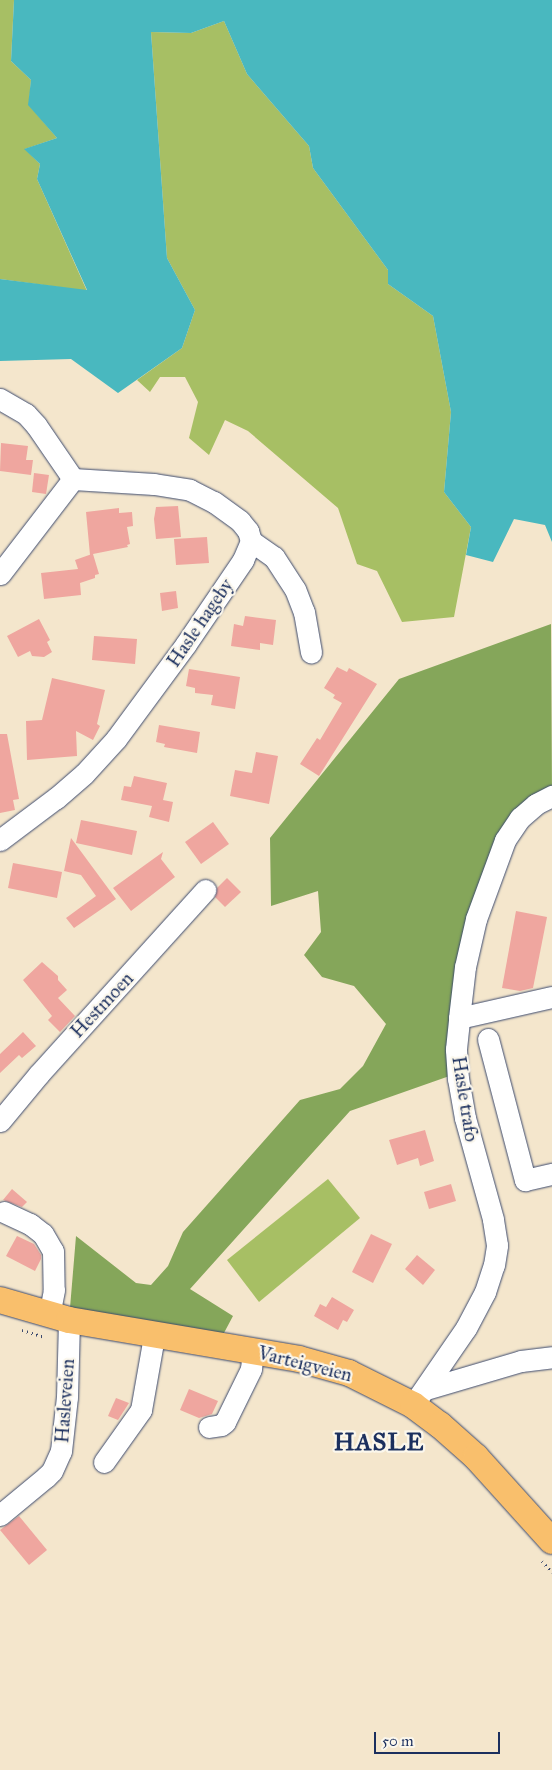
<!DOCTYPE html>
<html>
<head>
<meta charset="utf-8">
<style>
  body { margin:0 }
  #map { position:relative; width:552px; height:1770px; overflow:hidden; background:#f4e6cc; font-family:"IM FELL Great Primer",serif }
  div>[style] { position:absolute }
  .green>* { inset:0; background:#a7bf64 }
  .forest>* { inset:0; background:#85a65a }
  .water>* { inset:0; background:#49b8bf }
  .building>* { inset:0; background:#efa69f }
  .path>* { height:3px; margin-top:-1.5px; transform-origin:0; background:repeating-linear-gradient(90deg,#3c4a6e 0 1px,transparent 0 5px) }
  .roads { filter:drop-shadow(0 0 1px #3c4a6e) drop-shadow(0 0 1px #3c4a6e) }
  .minor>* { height:21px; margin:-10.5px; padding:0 10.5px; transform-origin:10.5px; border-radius:10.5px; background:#fff }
  .major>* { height:26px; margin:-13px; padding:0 13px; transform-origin:13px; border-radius:13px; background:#f9bf6c }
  span { translate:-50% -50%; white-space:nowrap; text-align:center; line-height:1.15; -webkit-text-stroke:4.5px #fbf7ec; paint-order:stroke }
  .street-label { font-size:19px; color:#1b2f5e }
  .district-label { font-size:24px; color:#1b2f5e; font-weight:700; letter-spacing:1px }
  .scale { position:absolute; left:374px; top:1732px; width:126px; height:22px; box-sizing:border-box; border:2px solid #1b2f5e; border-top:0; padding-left:6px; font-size:15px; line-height:18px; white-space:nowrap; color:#1b2f5e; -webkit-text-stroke:4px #fbf7ec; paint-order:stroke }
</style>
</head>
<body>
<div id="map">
  <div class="green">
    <i style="clip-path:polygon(0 0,14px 0,11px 61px,31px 80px,29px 105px,57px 138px,25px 149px,40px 164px,37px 179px,87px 291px,0 279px)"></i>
    <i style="clip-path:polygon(224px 21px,247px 74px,309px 146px,313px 168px,388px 270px,388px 284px,433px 316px,451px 412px,444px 492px,471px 527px,454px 617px,402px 622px,377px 571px,357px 564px,338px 508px,248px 431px,225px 420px,209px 455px,189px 438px,198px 402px,185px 377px,160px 377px,150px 392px,137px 380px,182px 348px,195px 310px,167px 258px,151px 32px,191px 33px)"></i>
    <i style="clip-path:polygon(328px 1179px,360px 1218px,259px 1302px,227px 1260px)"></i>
  </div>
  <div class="forest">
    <i style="clip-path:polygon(551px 624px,552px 796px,536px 804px,492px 873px,458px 1073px,350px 1111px,190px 1289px,233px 1316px,217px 1346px,69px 1320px,76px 1236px,136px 1283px,151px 1285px,168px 1266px,183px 1232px,300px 1100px,340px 1089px,363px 1066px,386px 1024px,354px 986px,322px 977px,304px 955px,321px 932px,318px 891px,271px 906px,270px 838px,399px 679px)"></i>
  </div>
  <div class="water">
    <i style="clip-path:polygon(14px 0,552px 0,552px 542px,545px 525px,514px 519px,493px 562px,466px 555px,471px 527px,444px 492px,451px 412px,433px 316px,388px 284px,388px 270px,313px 168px,309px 146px,247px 74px,224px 21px,191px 33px,151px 32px,167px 258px,195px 310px,182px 348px,118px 393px,71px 359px,0 361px,0 279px,87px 290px,37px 179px,40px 164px,24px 149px,57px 138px,28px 105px,31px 80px,11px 61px)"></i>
  </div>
  <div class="building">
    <i style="clip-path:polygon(1px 443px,28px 446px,26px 460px,33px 460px,31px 475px,0 471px)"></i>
    <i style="clip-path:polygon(34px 473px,49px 475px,46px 494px,32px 492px)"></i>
    <i style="clip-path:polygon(178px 506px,181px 537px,156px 539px,154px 519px,156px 507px)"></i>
    <i style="clip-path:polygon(119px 508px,119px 513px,132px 512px,133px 526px,127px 527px,130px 544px,127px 545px,128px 547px,93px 554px,99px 574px,95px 575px,95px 578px,80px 583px,81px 595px,44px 599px,41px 573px,78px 569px,75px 560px,92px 554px,90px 555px,86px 512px)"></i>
    <i style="clip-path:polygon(207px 537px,209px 563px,176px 565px,174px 539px)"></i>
    <i style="clip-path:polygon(176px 591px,178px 608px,162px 611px,160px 593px)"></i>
    <i style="clip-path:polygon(245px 616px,276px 620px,273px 645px,260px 643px,260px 650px,231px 646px,234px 624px,243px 626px)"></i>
    <i style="clip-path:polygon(39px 619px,50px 640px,47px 642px,52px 652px,44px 657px,32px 656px,30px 651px,18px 657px,7px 636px)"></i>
    <i style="clip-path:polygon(94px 636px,137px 639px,135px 664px,92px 660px)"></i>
    <i style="clip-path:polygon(337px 667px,347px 672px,349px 668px,377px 684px,319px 776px,300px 764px,317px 738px,320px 740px,342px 703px,333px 698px,335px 695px,324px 688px)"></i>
    <i style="clip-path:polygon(189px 669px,240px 677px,235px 709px,211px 705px,213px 695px,195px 693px,195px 688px,186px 686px)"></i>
    <i style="clip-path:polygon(52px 678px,105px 690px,97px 724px,100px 726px,93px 740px,76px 731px,77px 756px,27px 760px,26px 721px,42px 720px)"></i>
    <i style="clip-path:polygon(159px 725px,200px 732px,197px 753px,164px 747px,165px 744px,156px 742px)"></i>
    <i style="clip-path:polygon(0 734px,7px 734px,19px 799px,13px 800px,15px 810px,0 813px)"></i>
    <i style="clip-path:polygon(256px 752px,278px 756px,269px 804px,230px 796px,235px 770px,252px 773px)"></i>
    <i style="clip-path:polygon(134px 776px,167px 783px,163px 800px,173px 802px,169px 822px,149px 817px,152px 806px,121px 800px,124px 786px,131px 787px)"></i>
    <i style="clip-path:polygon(81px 820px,137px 831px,132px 855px,76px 843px)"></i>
    <i style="clip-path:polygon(213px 822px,229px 844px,201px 864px,185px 842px)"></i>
    <i style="clip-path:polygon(71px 838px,116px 899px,74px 928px,66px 918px,96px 896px,81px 875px,64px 871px)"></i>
    <i style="clip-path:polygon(163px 852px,161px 859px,175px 877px,131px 911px,113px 888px)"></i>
    <i style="clip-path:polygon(13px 863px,62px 872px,57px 898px,8px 888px)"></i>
    <i style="clip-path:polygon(227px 878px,241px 892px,225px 907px,215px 897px,217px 888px)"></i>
    <i style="clip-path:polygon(516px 911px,547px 917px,533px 988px,520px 991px,502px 988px)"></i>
    <i style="clip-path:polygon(42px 962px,58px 976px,58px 980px,67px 990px,58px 998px,75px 1016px,60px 1032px,48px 1020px,52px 1016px,23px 980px)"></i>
    <i style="clip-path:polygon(23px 1032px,36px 1046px,22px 1058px,19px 1055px,0 1073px,0 1054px)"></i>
    <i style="clip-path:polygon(425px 1130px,434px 1161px,420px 1166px,418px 1158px,397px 1165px,389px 1140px)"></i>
    <i style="clip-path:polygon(451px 1184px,456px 1201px,429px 1209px,424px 1192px)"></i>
    <i style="clip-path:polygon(12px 1189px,27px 1202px,22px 1207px,3px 1200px)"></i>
    <i style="clip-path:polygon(371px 1234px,392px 1244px,373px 1283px,352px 1272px)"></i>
    <i style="clip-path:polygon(17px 1236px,34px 1244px,41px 1255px,41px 1259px,35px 1271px,6px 1256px)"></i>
    <i style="clip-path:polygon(417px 1255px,435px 1270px,423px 1285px,405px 1269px)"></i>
    <i style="clip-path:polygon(332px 1297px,354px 1310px,347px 1322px,343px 1320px,338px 1330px,314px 1316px,320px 1304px,326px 1307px)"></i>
    <i style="clip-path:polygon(189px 1389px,218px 1401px,212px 1414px,199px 1418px,180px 1410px)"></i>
    <i style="clip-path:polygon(116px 1398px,129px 1403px,118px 1420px,108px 1416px)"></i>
    <i style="clip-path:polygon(19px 1516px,47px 1550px,29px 1565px,0 1530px)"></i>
  </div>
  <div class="path">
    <i style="left:22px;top:1330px;width:24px;rotate:17deg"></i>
    <i style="left:542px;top:1561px;width:15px;rotate:48deg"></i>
  </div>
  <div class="roads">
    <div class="minor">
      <i style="left:0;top:399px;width:30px;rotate:30deg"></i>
      <i style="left:26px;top:414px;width:15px;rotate:48deg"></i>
      <i style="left:36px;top:425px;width:65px;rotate:55.6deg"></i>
      <i style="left:251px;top:541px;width:28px;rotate:35deg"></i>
      <i style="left:274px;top:557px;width:38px;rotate:57deg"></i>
      <i style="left:295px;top:589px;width:25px;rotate:69deg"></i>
      <i style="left:304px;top:612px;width:41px;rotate:80.1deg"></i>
      <i style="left:0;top:574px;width:120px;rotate:-52.5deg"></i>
      <i style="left:73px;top:479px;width:81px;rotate:3.5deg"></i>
      <i style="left:154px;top:484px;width:36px;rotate:9deg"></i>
      <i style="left:190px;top:490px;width:27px;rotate:27deg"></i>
      <i style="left:214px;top:502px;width:32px;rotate:36deg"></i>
      <i style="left:240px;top:521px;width:13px;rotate:51deg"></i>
      <i style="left:248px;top:531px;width:10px;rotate:73deg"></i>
      <i style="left:251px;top:541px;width:21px;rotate:113deg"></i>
      <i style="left:243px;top:560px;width:102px;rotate:124.2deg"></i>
      <i style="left:186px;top:644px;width:118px;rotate:126.4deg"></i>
      <i style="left:116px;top:739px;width:47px;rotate:132.4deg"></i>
      <i style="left:84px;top:774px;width:37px;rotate:139deg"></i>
      <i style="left:56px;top:798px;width:70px;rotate:143.1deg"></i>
      <i style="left:459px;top:1018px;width:95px;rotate:-12.7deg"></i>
      <i style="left:488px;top:1039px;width:146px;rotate:75.3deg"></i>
      <i style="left:525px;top:1180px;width:28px;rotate:-13deg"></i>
      <i style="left:0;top:1121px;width:61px;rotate:-50.3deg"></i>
      <i style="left:39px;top:1074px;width:248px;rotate:-47.9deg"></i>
      <i style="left:4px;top:1212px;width:29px;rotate:25deg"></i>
      <i style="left:30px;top:1224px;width:16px;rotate:38deg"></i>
      <i style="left:43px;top:1234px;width:20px;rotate:60deg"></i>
      <i style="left:53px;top:1251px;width:39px;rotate:89deg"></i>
      <i style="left:54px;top:1290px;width:26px;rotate:101deg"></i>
      <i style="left:426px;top:1389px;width:99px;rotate:-16.4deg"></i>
      <i style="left:521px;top:1361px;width:31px;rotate:-7deg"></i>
      <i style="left:413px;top:1405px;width:93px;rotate:-55.5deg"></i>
      <i style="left:466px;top:1328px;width:41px;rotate:-62.2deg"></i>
      <i style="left:485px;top:1292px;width:28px;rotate:-72deg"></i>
      <i style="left:494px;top:1265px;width:20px;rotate:-81deg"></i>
      <i style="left:497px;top:1245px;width:26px;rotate:-99deg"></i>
      <i style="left:493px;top:1219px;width:105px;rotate:-105.5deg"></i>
      <i style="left:465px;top:1118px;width:40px;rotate:-100deg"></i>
      <i style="left:458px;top:1079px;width:30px;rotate:-94deg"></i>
      <i style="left:456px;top:1049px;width:31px;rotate:-84deg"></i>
      <i style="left:459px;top:1018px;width:51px;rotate:-83.3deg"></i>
      <i style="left:465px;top:967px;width:49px;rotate:-77.1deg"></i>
      <i style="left:476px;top:919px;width:84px;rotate:-69.8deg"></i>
      <i style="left:505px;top:840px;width:27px;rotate:-56deg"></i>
      <i style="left:520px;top:818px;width:21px;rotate:-41deg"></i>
      <i style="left:536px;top:804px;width:18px;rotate:-27deg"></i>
      <i style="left:209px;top:1427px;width:12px;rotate:-9deg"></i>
      <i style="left:221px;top:1425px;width:5px;rotate:-37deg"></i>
      <i style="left:225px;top:1422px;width:59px;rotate:-63.9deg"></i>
      <i style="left:251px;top:1369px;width:18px;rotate:-84deg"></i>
      <i style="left:104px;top:1462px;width:64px;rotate:-54.6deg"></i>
      <i style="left:141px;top:1410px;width:75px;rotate:-80deg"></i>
      <i style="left:0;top:1515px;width:60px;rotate:-39.6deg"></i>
      <i style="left:46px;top:1477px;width:8px;rotate:-45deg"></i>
      <i style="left:52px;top:1471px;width:22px;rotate:-66deg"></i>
      <i style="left:61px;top:1451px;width:54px;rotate:-83.7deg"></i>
      <i style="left:67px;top:1397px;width:77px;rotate:-88.5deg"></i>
    </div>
    <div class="major">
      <i style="left:0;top:1300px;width:72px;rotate:16.2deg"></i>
      <i style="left:69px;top:1320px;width:233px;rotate:9.6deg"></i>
      <i style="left:299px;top:1359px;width:52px;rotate:15.6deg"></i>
      <i style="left:349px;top:1373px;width:72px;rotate:26.6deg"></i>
      <i style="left:413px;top:1405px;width:34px;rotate:37deg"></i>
      <i style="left:440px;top:1425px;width:48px;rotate:41.6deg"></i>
      <i style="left:476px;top:1457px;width:113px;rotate:47.9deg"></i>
    </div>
  </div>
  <div class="street-label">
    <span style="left:200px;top:623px;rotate:-56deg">Hasle hageby</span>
    <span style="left:102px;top:1005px;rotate:-47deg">Hestmoen</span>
    <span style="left:465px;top:1099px;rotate:81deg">Hasle trafo</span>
    <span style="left:305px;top:1364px;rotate:14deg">Varteigveien</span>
    <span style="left:65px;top:1401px;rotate:-86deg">Hasleveien</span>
  </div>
  <div class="district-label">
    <span style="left:379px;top:1443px">HASLE</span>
  </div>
  <div class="scale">50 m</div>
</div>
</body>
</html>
